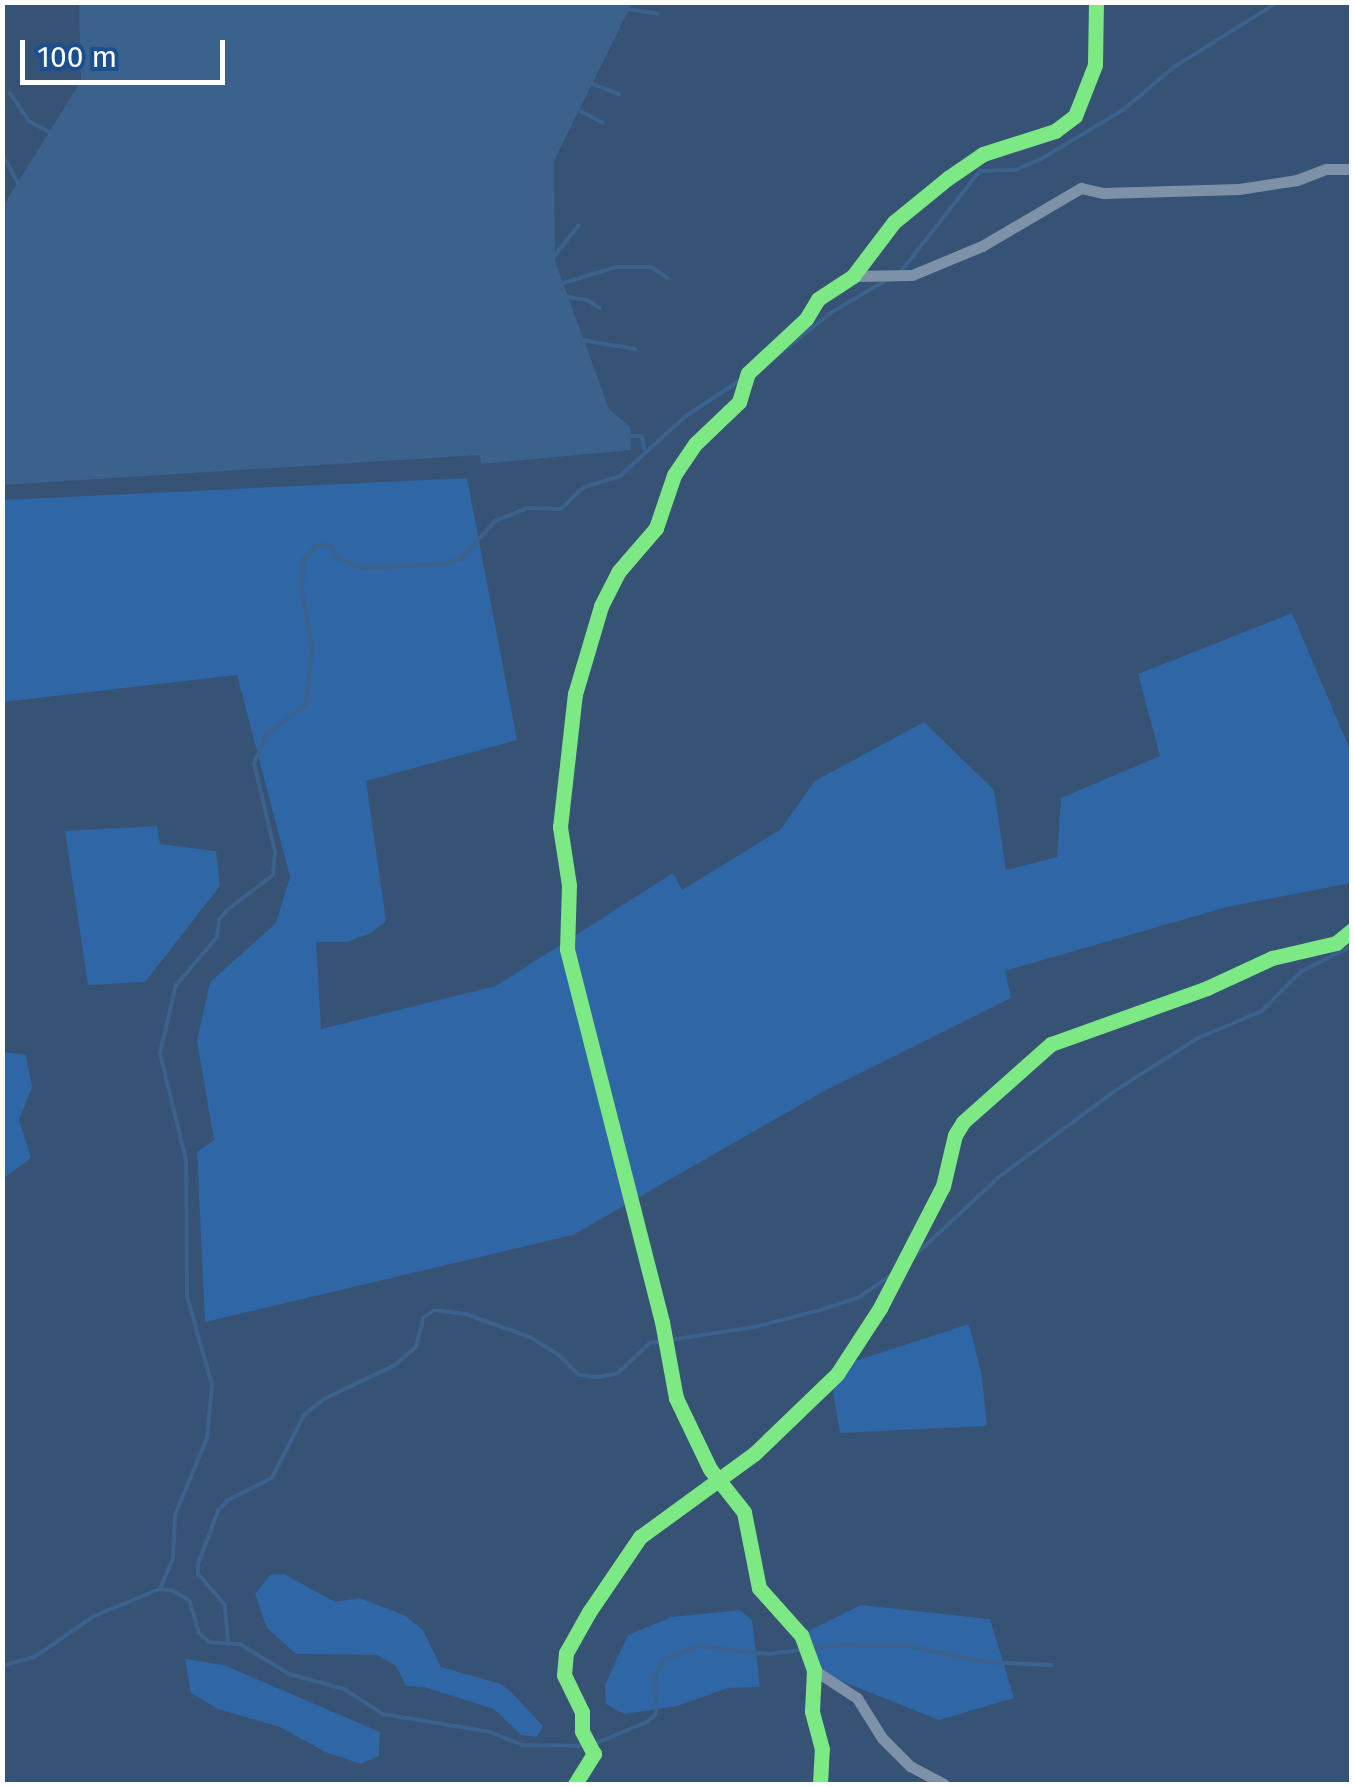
<!DOCTYPE html>
<html>
<head>
<meta charset="utf-8">
<style>
  body { margin:0 }
  #map { position:relative; width:1354px; height:1787px; overflow:hidden; background:#365274; font-family:"Fira Sans",sans-serif }
  div>[style] { position:absolute }
  .green>* { inset:0; background:#2f66a5 }
  .water>* { inset:0; background:#3b618d }
  .stream>* { height:4px; margin:-2px; padding:0 2px; transform-origin:2px; border-radius:2px; background:#3b618d }
  .street>* { height:11px; margin:-5.5px; padding:0 5.5px; transform-origin:5.5px; border-radius:5.5px; background:#7d92a8 }
  .cycleway>* { height:15px; margin:-7.5px; padding:0 7.5px; transform-origin:7.5px; border-radius:7.5px; background:#7ce984 }
  span { translate:-50% -50%; white-space:nowrap; text-align:center; line-height:1.15; -webkit-text-stroke:8px #1b4f8f; paint-order:stroke }
  .frame { position:absolute; inset:0; border:5px solid #fff; pointer-events:none }
  .scale { position:absolute; left:20px; top:40px; width:205px; height:45px; box-sizing:border-box; border:5px solid #fff; border-top:0; padding-left:12px; font-size:30px; line-height:35px; white-space:nowrap; color:#fff; -webkit-text-stroke:8px #1b4f8f; paint-order:stroke }
</style>
</head>
<body>
<div id="map">
  <div class="green">
    <i style="clip-path:polygon(467px 478px,517px 740px,366px 781px,386px 921px,371px 933px,347px 942px,316px 942px,321px 1029px,496px 986px,673px 873px,682px 890px,780px 830px,815px 781px,924px 722px,994px 790px,1006px 870px,1057px 857px,1061px 798px,1160px 756px,1138px 674px,1292px 613px,1351px 752px,1351px 883px,1227px 907px,1005px 971px,1011px 998px,826px 1090px,573px 1235px,205px 1322px,197px 1152px,214px 1140px,197px 1041px,210px 982px,276px 923px,290px 877px,237px 675px,3px 702px,2px 500px)"></i>
    <i style="clip-path:polygon(157px 826px,160px 844px,216px 851px,220px 886px,145px 982px,88px 985px,65px 831px)"></i>
    <i style="clip-path:polygon(3px 1052px,26px 1055px,32px 1087px,19px 1120px,31px 1158px,4px 1178px,3px 1195px)"></i>
    <i style="clip-path:polygon(969px 1324px,982px 1376px,987px 1426px,840px 1433px,833px 1392px,843px 1365px)"></i>
    <i style="clip-path:polygon(284px 1574px,335px 1602px,360px 1598px,406px 1616px,423px 1630px,441px 1667px,501px 1684px,512px 1693px,543px 1726px,537px 1737px,521px 1735px,494px 1709px,424px 1687px,406px 1686px,396px 1666px,377px 1655px,296px 1654px,267px 1628px,255px 1594px,270px 1575px)"></i>
    <i style="clip-path:polygon(861px 1605px,990px 1619px,1014px 1698px,939px 1720px,814px 1670px,804px 1633px)"></i>
    <i style="clip-path:polygon(740px 1610px,752px 1620px,760px 1687px,728px 1688px,677px 1706px,624px 1714px,606px 1704px,605px 1685px,628px 1635px,672px 1617px)"></i>
    <i style="clip-path:polygon(185px 1659px,224px 1665px,380px 1732px,379px 1756px,361px 1764px,325px 1752px,280px 1727px,218px 1709px,191px 1693px)"></i>
  </div>
  <div class="water">
    <i style="clip-path:polygon(79px 3px,632px 3px,554px 161px,555px 261px,609px 409px,630px 427px,631px 450px,481px 464px,480px 455px,3px 485px,3px 206px,81px 81px)"></i>
  </div>
  <div class="stream">
    <i style="left:628px;top:9px;width:30px;rotate:9deg"></i>
    <i style="left:590px;top:83px;width:31px;rotate:21deg"></i>
    <i style="left:10px;top:93px;width:34px;rotate:56deg"></i>
    <i style="left:29px;top:121px;width:26px;rotate:29deg"></i>
    <i style="left:576px;top:109px;width:30px;rotate:27deg"></i>
    <i style="left:2px;top:153px;width:41px;rotate:62.2deg"></i>
    <i style="left:553px;top:258px;width:41px;rotate:-52deg"></i>
    <i style="left:902px;top:270px;width:126px;rotate:-51.8deg"></i>
    <i style="left:980px;top:171px;width:35px;rotate:-2deg"></i>
    <i style="left:1015px;top:170px;width:28px;rotate:-23deg"></i>
    <i style="left:1041px;top:159px;width:96px;rotate:-30.9deg"></i>
    <i style="left:1123px;top:110px;width:67px;rotate:-40.1deg"></i>
    <i style="left:1174px;top:67px;width:123px;rotate:-32deg"></i>
    <i style="left:560px;top:284px;width:59px;rotate:-16.9deg"></i>
    <i style="left:616px;top:267px;width:35px"></i>
    <i style="left:651px;top:267px;width:20px;rotate:33deg"></i>
    <i style="left:562px;top:296px;width:25px;rotate:9deg"></i>
    <i style="left:587px;top:300px;width:15px;rotate:32deg"></i>
    <i style="left:576px;top:339px;width:60px;rotate:9.6deg"></i>
    <i style="left:759px;top:370px;width:93px;rotate:-38.5deg"></i>
    <i style="left:832px;top:312px;width:67px;rotate:-30.4deg"></i>
    <i style="left:630px;top:436px;width:12px"></i>
    <i style="left:642px;top:436px;width:13px;rotate:81deg"></i>
    <i style="left:911px;top:1259px;width:122px;rotate:-43deg"></i>
    <i style="left:1000px;top:1176px;width:148px;rotate:-36.5deg"></i>
    <i style="left:1119px;top:1088px;width:93px;rotate:-32.3deg"></i>
    <i style="left:1198px;top:1038px;width:69px;rotate:-22.9deg"></i>
    <i style="left:1262px;top:1011px;width:57px;rotate:-45deg"></i>
    <i style="left:1302px;top:971px;width:56px;rotate:-26.6deg"></i>
    <i style="left:160px;top:1589px;width:34px;rotate:-67deg"></i>
    <i style="left:173px;top:1558px;width:43px;rotate:-87.3deg"></i>
    <i style="left:175px;top:1515px;width:83px;rotate:-67.4deg"></i>
    <i style="left:207px;top:1438px;width:53px;rotate:-84.6deg"></i>
    <i style="left:212px;top:1385px;width:92px;rotate:-105.7deg"></i>
    <i style="left:187px;top:1296px;width:136px;rotate:-90.4deg"></i>
    <i style="left:186px;top:1160px;width:110px;rotate:-103.7deg"></i>
    <i style="left:160px;top:1053px;width:70px;rotate:-76.8deg"></i>
    <i style="left:176px;top:985px;width:63px;rotate:-49.5deg"></i>
    <i style="left:217px;top:937px;width:17px;rotate:-83deg"></i>
    <i style="left:219px;top:920px;width:13px;rotate:-51deg"></i>
    <i style="left:227px;top:910px;width:58px;rotate:-37.3deg"></i>
    <i style="left:273px;top:875px;width:23px;rotate:-85deg"></i>
    <i style="left:275px;top:852px;width:91px;rotate:-103.3deg"></i>
    <i style="left:254px;top:763px;width:32px;rotate:-66deg"></i>
    <i style="left:267px;top:734px;width:49px;rotate:-37.6deg"></i>
    <i style="left:306px;top:704px;width:57px;rotate:-84deg"></i>
    <i style="left:312px;top:647px;width:56px;rotate:-100.3deg"></i>
    <i style="left:302px;top:592px;width:33px;rotate:-88deg"></i>
    <i style="left:303px;top:559px;width:18px;rotate:-45deg"></i>
    <i style="left:316px;top:546px;width:14px;rotate:-4deg"></i>
    <i style="left:330px;top:545px;width:15px;rotate:58deg"></i>
    <i style="left:338px;top:558px;width:25px;rotate:23deg"></i>
    <i style="left:361px;top:568px;width:82px;rotate:-2.8deg"></i>
    <i style="left:443px;top:564px;width:19px;rotate:-16deg"></i>
    <i style="left:461px;top:559px;width:51px;rotate:-48.2deg"></i>
    <i style="left:495px;top:521px;width:35px;rotate:-22deg"></i>
    <i style="left:528px;top:508px;width:33px;rotate:2deg"></i>
    <i style="left:561px;top:509px;width:32px;rotate:-44deg"></i>
    <i style="left:584px;top:487px;width:38px;rotate:-17deg"></i>
    <i style="left:620px;top:476px;width:89px;rotate:-42.3deg"></i>
    <i style="left:686px;top:416px;width:67px;rotate:-33.5deg"></i>
    <i style="left:228px;top:1643px;width:38px;rotate:-95deg"></i>
    <i style="left:225px;top:1605px;width:41px;rotate:-131.1deg"></i>
    <i style="left:198px;top:1574px;width:10px;rotate:-90deg"></i>
    <i style="left:198px;top:1564px;width:57px;rotate:-69.3deg"></i>
    <i style="left:218px;top:1511px;width:15px;rotate:-48deg"></i>
    <i style="left:228px;top:1500px;width:49px;rotate:-26.6deg"></i>
    <i style="left:272px;top:1478px;width:71px;rotate:-63.1deg"></i>
    <i style="left:304px;top:1415px;width:26px;rotate:-39deg"></i>
    <i style="left:324px;top:1399px;width:79px;rotate:-25.6deg"></i>
    <i style="left:395px;top:1365px;width:28px;rotate:-41deg"></i>
    <i style="left:416px;top:1347px;width:30px;rotate:-76deg"></i>
    <i style="left:423px;top:1318px;width:14px;rotate:-36deg"></i>
    <i style="left:434px;top:1310px;width:32px;rotate:7deg"></i>
    <i style="left:466px;top:1314px;width:68px;rotate:19.8deg"></i>
    <i style="left:530px;top:1337px;width:34px;rotate:32deg"></i>
    <i style="left:559px;top:1355px;width:28px;rotate:45deg"></i>
    <i style="left:579px;top:1375px;width:19px;rotate:6deg"></i>
    <i style="left:598px;top:1377px;width:20px;rotate:-11deg"></i>
    <i style="left:618px;top:1373px;width:44px;rotate:-43.2deg"></i>
    <i style="left:650px;top:1343px;width:105px;rotate:-8.7deg"></i>
    <i style="left:754px;top:1327px;width:72px;rotate:-14.4deg"></i>
    <i style="left:824px;top:1309px;width:39px;rotate:-19deg"></i>
    <i style="left:861px;top:1296px;width:38px;rotate:-35deg"></i>
    <i style="left:2px;top:1666px;width:35px;rotate:-16deg"></i>
    <i style="left:36px;top:1656px;width:70px;rotate:-34.6deg"></i>
    <i style="left:94px;top:1616px;width:71px;rotate:-22.2deg"></i>
    <i style="left:160px;top:1589px;width:11px;rotate:5deg"></i>
    <i style="left:171px;top:1590px;width:21px;rotate:29deg"></i>
    <i style="left:189px;top:1600px;width:34px;rotate:73deg"></i>
    <i style="left:199px;top:1633px;width:13px;rotate:42deg"></i>
    <i style="left:209px;top:1642px;width:31px;rotate:4deg"></i>
    <i style="left:240px;top:1644px;width:57px;rotate:31.5deg"></i>
    <i style="left:289px;top:1674px;width:57px;rotate:15.3deg"></i>
    <i style="left:344px;top:1689px;width:46px;rotate:32.7deg"></i>
    <i style="left:383px;top:1714px;width:109px;rotate:9.5deg"></i>
    <i style="left:490px;top:1732px;width:35px;rotate:22deg"></i>
    <i style="left:523px;top:1745px;width:62px;rotate:0.9deg"></i>
    <i style="left:594px;top:1744px;width:57px;rotate:-22.5deg"></i>
    <i style="left:647px;top:1722px;width:12px;rotate:-42deg"></i>
    <i style="left:656px;top:1714px;width:38px;rotate:-92deg"></i>
    <i style="left:655px;top:1676px;width:18px;rotate:-61deg"></i>
    <i style="left:664px;top:1660px;width:37px;rotate:-22deg"></i>
    <i style="left:698px;top:1646px;width:71px;rotate:6.4deg"></i>
    <i style="left:769px;top:1654px;width:71px;rotate:-7.3deg"></i>
    <i style="left:839px;top:1645px;width:70px;rotate:0.8deg"></i>
    <i style="left:909px;top:1646px;width:76px;rotate:12.2deg"></i>
    <i style="left:983px;top:1662px;width:69px;rotate:2.5deg"></i>
  </div>
  <div class="street">
    <i style="left:853px;top:276px;width:59px;rotate:-1deg"></i>
    <i style="left:912px;top:275px;width:76px;rotate:-22.5deg"></i>
    <i style="left:982px;top:246px;width:115px;rotate:-30.4deg"></i>
    <i style="left:1081px;top:188px;width:23px;rotate:13deg"></i>
    <i style="left:1103px;top:193px;width:136px;rotate:-1.7deg"></i>
    <i style="left:1239px;top:189px;width:59px;rotate:-8.8deg"></i>
    <i style="left:1297px;top:180px;width:31px;rotate:-21deg"></i>
    <i style="left:1326px;top:169px;width:26px"></i>
    <i style="left:814px;top:1670px;width:51px;rotate:33.1deg"></i>
    <i style="left:857px;top:1698px;width:47px;rotate:58deg"></i>
    <i style="left:882px;top:1738px;width:40px;rotate:45deg"></i>
    <i style="left:910px;top:1766px;width:38px;rotate:28deg"></i>
    <i style="left:575px;top:1784px;width:36px;rotate:-58deg"></i>
    <i style="left:594px;top:1754px;width:26px;rotate:-118deg"></i>
    <i style="left:582px;top:1731px;width:19px;rotate:-90deg"></i>
    <i style="left:582px;top:1712px;width:41px;rotate:-115.9deg"></i>
    <i style="left:564px;top:1675px;width:22px;rotate:-85deg"></i>
    <i style="left:566px;top:1653px;width:47px;rotate:-60.7deg"></i>
    <i style="left:589px;top:1612px;width:91px;rotate:-55.8deg"></i>
    <i style="left:640px;top:1537px;width:141px;rotate:-36.1deg"></i>
    <i style="left:754px;top:1454px;width:115px;rotate:-43.9deg"></i>
    <i style="left:837px;top:1374px;width:79px;rotate:-56.9deg"></i>
    <i style="left:880px;top:1308px;width:137px;rotate:-62.7deg"></i>
    <i style="left:943px;top:1186px;width:52px;rotate:-76.8deg"></i>
    <i style="left:955px;top:1135px;width:15px;rotate:-58deg"></i>
    <i style="left:963px;top:1122px;width:118px;rotate:-41.6deg"></i>
    <i style="left:1051px;top:1044px;width:166px;rotate:-19.7deg"></i>
    <i style="left:1207px;top:988px;width:72px;rotate:-24.8deg"></i>
    <i style="left:1272px;top:958px;width:66px;rotate:-13.2deg"></i>
    <i style="left:1336px;top:943px;width:21px;rotate:-39deg"></i>
    <i style="left:820px;top:1784px;width:35px;rotate:-87deg"></i>
    <i style="left:822px;top:1749px;width:39px;rotate:-105deg"></i>
    <i style="left:812px;top:1711px;width:41px;rotate:-87.2deg"></i>
    <i style="left:814px;top:1670px;width:37px;rotate:-110deg"></i>
    <i style="left:801px;top:1635px;width:63px;rotate:-131.8deg"></i>
    <i style="left:759px;top:1588px;width:77px;rotate:-101.2deg"></i>
    <i style="left:744px;top:1512px;width:55px;rotate:-128.3deg"></i>
    <i style="left:710px;top:1469px;width:79px;rotate:-115.6deg"></i>
    <i style="left:676px;top:1398px;width:77px;rotate:-100.4deg"></i>
    <i style="left:662px;top:1322px;width:385px;rotate:-104.3deg"></i>
    <i style="left:567px;top:949px;width:64px;rotate:-88.2deg"></i>
    <i style="left:569px;top:885px;width:59px;rotate:-98.8deg"></i>
    <i style="left:560px;top:827px;width:134px;rotate:-83.6deg"></i>
    <i style="left:575px;top:694px;width:92px;rotate:-73.5deg"></i>
    <i style="left:601px;top:606px;width:39px;rotate:-63deg"></i>
    <i style="left:619px;top:571px;width:57px;rotate:-49.3deg"></i>
    <i style="left:656px;top:528px;width:56px;rotate:-71.2deg"></i>
    <i style="left:674px;top:475px;width:37px;rotate:-56deg"></i>
    <i style="left:695px;top:444px;width:61px;rotate:-43.7deg"></i>
    <i style="left:739px;top:402px;width:30px;rotate:-73deg"></i>
    <i style="left:748px;top:373px;width:79px;rotate:-43deg"></i>
    <i style="left:806px;top:319px;width:23px;rotate:-59deg"></i>
    <i style="left:818px;top:299px;width:42px;rotate:-33.3deg"></i>
    <i style="left:853px;top:276px;width:68px;rotate:-52.8deg"></i>
    <i style="left:894px;top:222px;width:70px;rotate:-39.2deg"></i>
    <i style="left:948px;top:178px;width:42px;rotate:-34.4deg"></i>
    <i style="left:983px;top:154px;width:76px;rotate:-17.7deg"></i>
    <i style="left:1055px;top:131px;width:25px;rotate:-37deg"></i>
    <i style="left:1075px;top:116px;width:55px;rotate:-68.6deg"></i>
    <i style="left:1095px;top:65px;width:63px;rotate:-89.1deg"></i>
  </div>
  <div class="cycleway">
    <i style="left:575px;top:1784px;width:36px;rotate:-58deg"></i>
    <i style="left:594px;top:1754px;width:26px;rotate:-118deg"></i>
    <i style="left:582px;top:1731px;width:19px;rotate:-90deg"></i>
    <i style="left:582px;top:1712px;width:41px;rotate:-115.9deg"></i>
    <i style="left:564px;top:1675px;width:22px;rotate:-85deg"></i>
    <i style="left:566px;top:1653px;width:47px;rotate:-60.7deg"></i>
    <i style="left:589px;top:1612px;width:91px;rotate:-55.8deg"></i>
    <i style="left:640px;top:1537px;width:141px;rotate:-36.1deg"></i>
    <i style="left:754px;top:1454px;width:115px;rotate:-43.9deg"></i>
    <i style="left:837px;top:1374px;width:79px;rotate:-56.9deg"></i>
    <i style="left:880px;top:1308px;width:137px;rotate:-62.7deg"></i>
    <i style="left:943px;top:1186px;width:52px;rotate:-76.8deg"></i>
    <i style="left:955px;top:1135px;width:15px;rotate:-58deg"></i>
    <i style="left:963px;top:1122px;width:118px;rotate:-41.6deg"></i>
    <i style="left:1051px;top:1044px;width:166px;rotate:-19.7deg"></i>
    <i style="left:1207px;top:988px;width:72px;rotate:-24.8deg"></i>
    <i style="left:1272px;top:958px;width:66px;rotate:-13.2deg"></i>
    <i style="left:1336px;top:943px;width:21px;rotate:-39deg"></i>
    <i style="left:820px;top:1784px;width:35px;rotate:-87deg"></i>
    <i style="left:822px;top:1749px;width:39px;rotate:-105deg"></i>
    <i style="left:812px;top:1711px;width:41px;rotate:-87.2deg"></i>
    <i style="left:814px;top:1670px;width:37px;rotate:-110deg"></i>
    <i style="left:801px;top:1635px;width:63px;rotate:-131.8deg"></i>
    <i style="left:759px;top:1588px;width:77px;rotate:-101.2deg"></i>
    <i style="left:744px;top:1512px;width:55px;rotate:-128.3deg"></i>
    <i style="left:710px;top:1469px;width:79px;rotate:-115.6deg"></i>
    <i style="left:676px;top:1398px;width:77px;rotate:-100.4deg"></i>
    <i style="left:662px;top:1322px;width:385px;rotate:-104.3deg"></i>
    <i style="left:567px;top:949px;width:64px;rotate:-88.2deg"></i>
    <i style="left:569px;top:885px;width:59px;rotate:-98.8deg"></i>
    <i style="left:560px;top:827px;width:134px;rotate:-83.6deg"></i>
    <i style="left:575px;top:694px;width:92px;rotate:-73.5deg"></i>
    <i style="left:601px;top:606px;width:39px;rotate:-63deg"></i>
    <i style="left:619px;top:571px;width:57px;rotate:-49.3deg"></i>
    <i style="left:656px;top:528px;width:56px;rotate:-71.2deg"></i>
    <i style="left:674px;top:475px;width:37px;rotate:-56deg"></i>
    <i style="left:695px;top:444px;width:61px;rotate:-43.7deg"></i>
    <i style="left:739px;top:402px;width:30px;rotate:-73deg"></i>
    <i style="left:748px;top:373px;width:79px;rotate:-43deg"></i>
    <i style="left:806px;top:319px;width:23px;rotate:-59deg"></i>
    <i style="left:818px;top:299px;width:42px;rotate:-33.3deg"></i>
    <i style="left:853px;top:276px;width:68px;rotate:-52.8deg"></i>
    <i style="left:894px;top:222px;width:70px;rotate:-39.2deg"></i>
    <i style="left:948px;top:178px;width:42px;rotate:-34.4deg"></i>
    <i style="left:983px;top:154px;width:76px;rotate:-17.7deg"></i>
    <i style="left:1055px;top:131px;width:25px;rotate:-37deg"></i>
    <i style="left:1075px;top:116px;width:55px;rotate:-68.6deg"></i>
    <i style="left:1095px;top:65px;width:63px;rotate:-89.1deg"></i>
  </div>
  <div class="frame"></div>
  <div class="scale">100 m</div>
</div>
</body>
</html>
